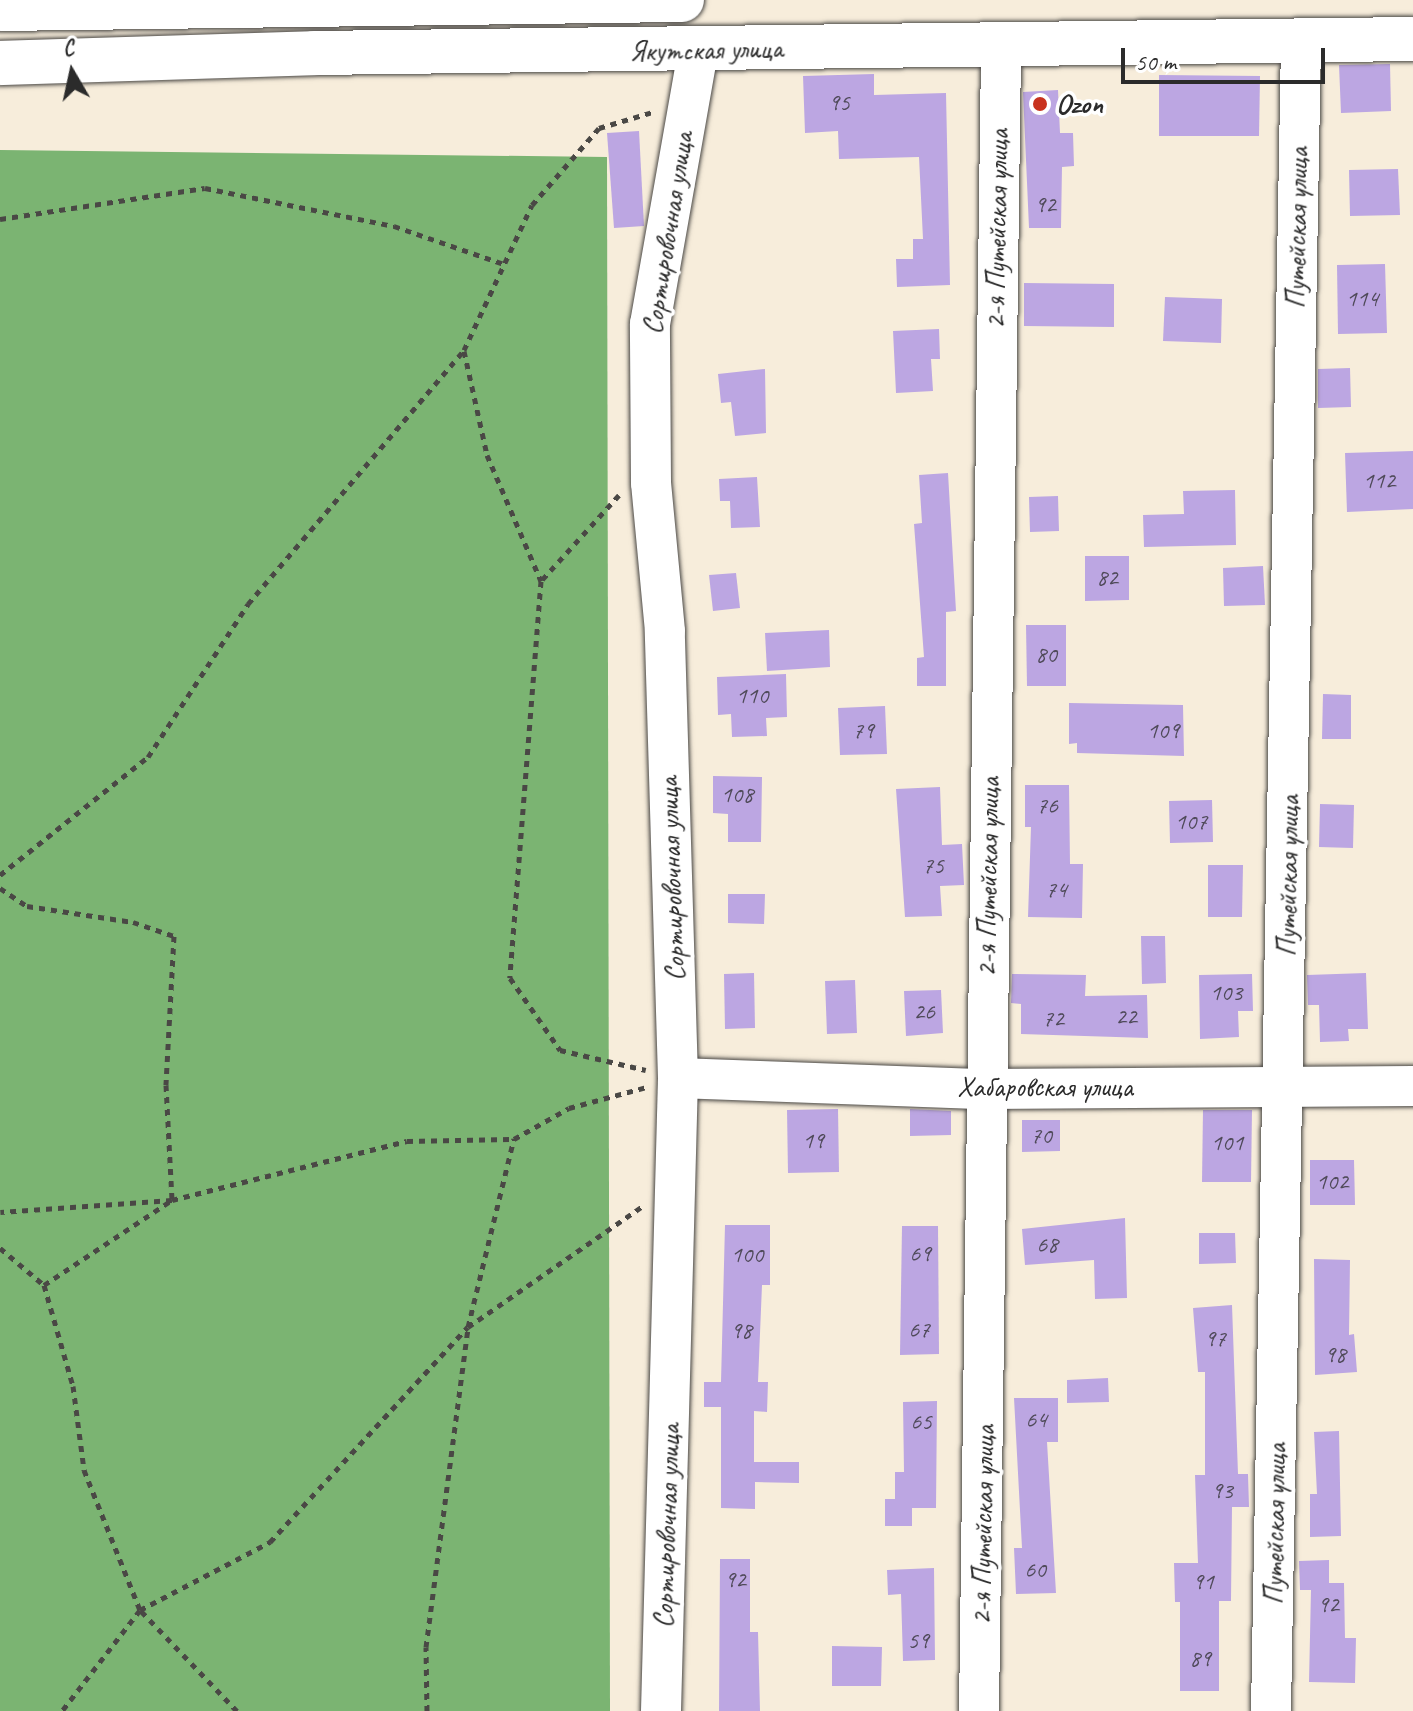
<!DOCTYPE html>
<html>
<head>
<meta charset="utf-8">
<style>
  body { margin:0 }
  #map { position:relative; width:1413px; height:1711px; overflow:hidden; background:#f7eddb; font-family:Caveat,sans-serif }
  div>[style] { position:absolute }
  .forest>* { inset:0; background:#7bb472 }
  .building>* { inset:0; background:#bca6e2 }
  .path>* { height:5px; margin-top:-2.5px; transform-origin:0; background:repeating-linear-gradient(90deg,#4a4845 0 6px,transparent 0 12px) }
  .roads { filter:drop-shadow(0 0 2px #4a4845) drop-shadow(0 0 2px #4a4845) }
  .minor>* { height:40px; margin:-20px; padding:0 20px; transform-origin:20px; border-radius:20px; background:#fff }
  .major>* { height:44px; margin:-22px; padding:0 22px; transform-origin:22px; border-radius:22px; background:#fff }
  .dots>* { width:22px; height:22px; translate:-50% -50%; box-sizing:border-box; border:4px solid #fff; border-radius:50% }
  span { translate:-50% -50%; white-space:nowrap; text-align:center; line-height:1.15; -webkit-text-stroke:7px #fff; paint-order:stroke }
  .number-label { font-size:24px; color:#4f4a59 }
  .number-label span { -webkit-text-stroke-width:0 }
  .street-label { font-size:28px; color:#2b2b2b }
  .poi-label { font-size:28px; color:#2b2b2b; font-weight:700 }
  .left { translate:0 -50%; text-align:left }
  .north { position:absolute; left:32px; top:32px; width:80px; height:80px; -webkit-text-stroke:6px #fff; paint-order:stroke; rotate:351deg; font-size:22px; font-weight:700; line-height:32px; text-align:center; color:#2b2b2b }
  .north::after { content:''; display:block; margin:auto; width:28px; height:36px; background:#2b2b2b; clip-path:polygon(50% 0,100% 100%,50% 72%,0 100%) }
  .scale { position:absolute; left:1121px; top:48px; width:204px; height:36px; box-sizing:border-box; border:4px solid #2b2b2b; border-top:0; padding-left:10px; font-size:24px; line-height:28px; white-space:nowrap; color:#2b2b2b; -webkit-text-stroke:6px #fff; paint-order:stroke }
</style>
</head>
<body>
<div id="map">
  <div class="forest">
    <i style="clip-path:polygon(0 150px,607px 157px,610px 1711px,0 1711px)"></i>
  </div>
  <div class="building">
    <i style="clip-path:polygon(1390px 64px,1391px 111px,1341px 113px,1339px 65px)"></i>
    <i style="clip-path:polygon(874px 74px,874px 95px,946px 93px,950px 285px,897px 287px,896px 259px,913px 259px,913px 239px,923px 239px,919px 157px,839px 159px,838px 131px,805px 133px,803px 76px)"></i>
    <i style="clip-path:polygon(1159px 75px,1260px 76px,1259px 136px,1159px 136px)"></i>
    <i style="clip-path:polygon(1058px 90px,1060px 133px,1073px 133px,1074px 166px,1062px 167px,1061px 228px,1029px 228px,1023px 92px)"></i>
    <i style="clip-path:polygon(639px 131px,644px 226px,614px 228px,607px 133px)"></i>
    <i style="clip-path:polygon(1398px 169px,1400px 215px,1350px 216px,1349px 170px)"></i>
    <i style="clip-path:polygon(1385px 264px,1387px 333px,1338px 334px,1337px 265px)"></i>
    <i style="clip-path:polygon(1024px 283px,1114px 284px,1114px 327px,1024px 326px)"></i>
    <i style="clip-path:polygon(1165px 297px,1222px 299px,1221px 343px,1163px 341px)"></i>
    <i style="clip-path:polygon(939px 329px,940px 359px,931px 359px,933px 391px,896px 393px,893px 331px)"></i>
    <i style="clip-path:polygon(1350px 368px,1351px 407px,1318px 408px,1318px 369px)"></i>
    <i style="clip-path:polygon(765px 369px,766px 433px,735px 436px,731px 402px,721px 403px,718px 374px)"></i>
    <i style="clip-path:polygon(1413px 451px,1413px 509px,1347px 512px,1345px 453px)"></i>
    <i style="clip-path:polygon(948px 473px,956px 611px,946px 612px,946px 686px,917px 686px,917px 658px,924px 657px,914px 524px,922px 523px,919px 475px)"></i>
    <i style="clip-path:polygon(757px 477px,760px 527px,731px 528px,730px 501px,720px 501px,719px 479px)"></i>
    <i style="clip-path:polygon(1235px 490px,1236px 545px,1144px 547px,1143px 515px,1184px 514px,1183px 491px)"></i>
    <i style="clip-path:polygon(1058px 496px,1059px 531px,1030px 532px,1029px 497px)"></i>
    <i style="clip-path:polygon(1085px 556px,1129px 556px,1129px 600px,1085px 601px)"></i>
    <i style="clip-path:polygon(1263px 566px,1265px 605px,1224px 606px,1223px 568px)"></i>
    <i style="clip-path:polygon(736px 573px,740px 608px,713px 611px,709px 575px)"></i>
    <i style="clip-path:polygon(1026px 625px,1066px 625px,1066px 686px,1027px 686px)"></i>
    <i style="clip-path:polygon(829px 630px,830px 667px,767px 671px,765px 633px)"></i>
    <i style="clip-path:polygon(786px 674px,787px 717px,766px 718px,767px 736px,732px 737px,731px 714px,718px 715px,717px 677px)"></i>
    <i style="clip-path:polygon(1323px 694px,1351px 695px,1351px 739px,1322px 739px)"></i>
    <i style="clip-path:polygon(1069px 703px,1183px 705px,1184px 756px,1077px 753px,1077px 743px,1069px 744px)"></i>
    <i style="clip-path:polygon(885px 706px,887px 754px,840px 755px,838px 708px)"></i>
    <i style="clip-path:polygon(713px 776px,762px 777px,761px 842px,728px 842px,728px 814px,713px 813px)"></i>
    <i style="clip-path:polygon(1025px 785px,1069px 785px,1070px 864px,1083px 864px,1082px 918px,1028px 917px,1031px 827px,1025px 827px)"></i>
    <i style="clip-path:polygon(940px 787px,942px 845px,962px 844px,964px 885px,940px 886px,942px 916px,905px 917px,896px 789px)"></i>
    <i style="clip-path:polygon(1212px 800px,1213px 842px,1170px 843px,1169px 801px)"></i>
    <i style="clip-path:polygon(1320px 804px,1354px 805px,1353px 848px,1319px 847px)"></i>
    <i style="clip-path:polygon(1208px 865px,1243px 865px,1242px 917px,1208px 917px)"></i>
    <i style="clip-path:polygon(728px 894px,765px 894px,764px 924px,728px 923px)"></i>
    <i style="clip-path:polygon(1141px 936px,1165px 936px,1166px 983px,1142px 984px)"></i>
    <i style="clip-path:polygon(754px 973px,755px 1028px,725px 1029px,724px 974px)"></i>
    <i style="clip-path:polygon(1366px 973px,1368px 1029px,1348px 1029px,1349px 1041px,1320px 1042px,1319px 1005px,1308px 1005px,1307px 975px)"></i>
    <i style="clip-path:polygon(1012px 974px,1086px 975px,1085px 996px,1147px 995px,1148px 1038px,1021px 1034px,1021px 1004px,1011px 1003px)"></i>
    <i style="clip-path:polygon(1252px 974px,1253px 1011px,1238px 1011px,1239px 1037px,1200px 1039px,1199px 975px)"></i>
    <i style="clip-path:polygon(855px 980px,857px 1033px,827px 1034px,825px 981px)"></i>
    <i style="clip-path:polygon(941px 990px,943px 1033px,906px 1036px,904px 991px)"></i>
    <i style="clip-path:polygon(838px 1109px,839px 1172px,788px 1173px,787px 1110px)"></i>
    <i style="clip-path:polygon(910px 1109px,951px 1111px,951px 1135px,910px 1136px)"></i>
    <i style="clip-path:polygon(1203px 1110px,1252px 1110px,1251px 1182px,1202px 1182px)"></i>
    <i style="clip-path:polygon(1022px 1120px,1060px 1120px,1060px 1151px,1022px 1152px)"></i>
    <i style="clip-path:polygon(1310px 1160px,1354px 1160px,1355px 1205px,1310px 1205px)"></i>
    <i style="clip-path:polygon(1125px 1218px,1127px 1298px,1095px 1299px,1094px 1260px,1025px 1265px,1022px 1229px)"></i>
    <i style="clip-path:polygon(725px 1225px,770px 1225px,770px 1285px,762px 1285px,758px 1382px,768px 1382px,767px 1412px,754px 1411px,754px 1462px,799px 1462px,799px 1483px,755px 1482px,755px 1509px,721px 1508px,721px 1407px,704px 1407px,704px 1382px,721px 1382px)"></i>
    <i style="clip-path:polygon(902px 1226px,938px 1226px,939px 1354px,900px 1355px)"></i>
    <i style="clip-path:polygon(1199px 1233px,1235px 1233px,1236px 1263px,1199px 1264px)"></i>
    <i style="clip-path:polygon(1314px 1259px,1350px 1260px,1349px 1335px,1354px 1334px,1357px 1372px,1315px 1375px)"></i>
    <i style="clip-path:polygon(1232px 1305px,1238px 1474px,1248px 1474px,1249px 1507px,1232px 1507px,1231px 1601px,1219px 1601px,1219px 1691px,1180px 1691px,1180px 1602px,1175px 1602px,1174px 1563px,1198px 1563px,1195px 1475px,1205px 1475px,1205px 1372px,1198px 1372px,1193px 1308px)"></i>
    <i style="clip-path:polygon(1108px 1378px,1109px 1402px,1067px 1403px,1067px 1380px)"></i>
    <i style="clip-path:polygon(1014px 1398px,1058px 1398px,1058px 1442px,1047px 1442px,1056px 1593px,1016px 1594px,1014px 1548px,1022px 1548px)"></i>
    <i style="clip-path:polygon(937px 1401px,936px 1508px,912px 1508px,912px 1526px,885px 1526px,885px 1499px,895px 1499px,895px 1472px,904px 1472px,903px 1402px)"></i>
    <i style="clip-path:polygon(1339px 1431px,1341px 1536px,1310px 1537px,1310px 1494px,1317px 1494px,1314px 1432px)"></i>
    <i style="clip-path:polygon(720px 1559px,750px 1559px,750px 1632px,758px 1632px,760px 1711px,719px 1711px)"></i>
    <i style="clip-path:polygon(1329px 1560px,1329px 1583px,1344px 1583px,1345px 1638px,1356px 1638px,1355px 1683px,1309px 1682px,1311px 1590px,1300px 1590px,1299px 1561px)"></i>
    <i style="clip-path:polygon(934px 1568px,935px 1660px,903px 1661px,901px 1594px,888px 1595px,887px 1570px)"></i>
    <i style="clip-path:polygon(832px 1646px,882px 1647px,881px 1686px,832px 1686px)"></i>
  </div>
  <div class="path">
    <i style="left:0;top:219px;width:207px;rotate:-8.6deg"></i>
    <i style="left:205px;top:188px;width:193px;rotate:11.4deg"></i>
    <i style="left:394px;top:226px;width:116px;rotate:19.1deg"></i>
    <i style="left:464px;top:351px;width:107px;rotate:77.5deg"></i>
    <i style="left:487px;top:455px;width:137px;rotate:66.8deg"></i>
    <i style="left:619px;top:495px;width:116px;rotate:132.2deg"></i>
    <i style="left:541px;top:581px;width:398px;rotate:94.5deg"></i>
    <i style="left:510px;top:978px;width:88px;rotate:55.2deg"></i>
    <i style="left:560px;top:1050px;width:88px;rotate:13.1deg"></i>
    <i style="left:0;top:875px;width:189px;rotate:-38.6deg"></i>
    <i style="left:148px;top:757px;width:183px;rotate:-56.8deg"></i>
    <i style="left:248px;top:604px;width:333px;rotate:-49.6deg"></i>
    <i style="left:464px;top:350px;width:160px;rotate:-64.9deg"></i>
    <i style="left:532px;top:205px;width:102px;rotate:-49deg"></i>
    <i style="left:599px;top:128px;width:59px;rotate:-16.6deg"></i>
    <i style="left:0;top:888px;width:32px;rotate:34deg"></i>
    <i style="left:27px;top:906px;width:107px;rotate:8.6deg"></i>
    <i style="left:133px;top:922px;width:43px;rotate:18.9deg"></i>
    <i style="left:174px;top:936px;width:149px;rotate:93.1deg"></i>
    <i style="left:166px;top:1085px;width:115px;rotate:87deg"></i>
    <i style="left:172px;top:1200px;width:172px;rotate:176deg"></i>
    <i style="left:0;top:1248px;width:57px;rotate:40.1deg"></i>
    <i style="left:44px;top:1285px;width:105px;rotate:74deg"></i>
    <i style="left:73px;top:1386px;width:85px;rotate:82.5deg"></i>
    <i style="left:84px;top:1470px;width:151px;rotate:68.2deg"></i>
    <i style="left:140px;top:1610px;width:128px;rotate:127.7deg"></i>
    <i style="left:44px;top:1285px;width:154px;rotate:-33.6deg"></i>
    <i style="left:172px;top:1200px;width:242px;rotate:-14.1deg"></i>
    <i style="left:407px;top:1141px;width:107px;rotate:-1.1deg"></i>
    <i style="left:514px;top:1139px;width:63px;rotate:-29.4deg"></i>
    <i style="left:569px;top:1108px;width:81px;rotate:-15.1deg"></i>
    <i style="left:237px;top:1711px;width:140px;rotate:-133.8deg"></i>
    <i style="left:140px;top:1610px;width:147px;rotate:-27.6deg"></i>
    <i style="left:270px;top:1542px;width:292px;rotate:-47.4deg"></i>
    <i style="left:468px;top:1327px;width:213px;rotate:-34.7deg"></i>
    <i style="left:427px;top:1711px;width:64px;rotate:-90.9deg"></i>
    <i style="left:426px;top:1647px;width:323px;rotate:-82.5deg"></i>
    <i style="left:468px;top:1327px;width:194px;rotate:-76.3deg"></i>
  </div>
  <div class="roads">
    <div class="minor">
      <i style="left:678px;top:1078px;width:307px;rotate:2.1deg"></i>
      <i style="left:985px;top:1089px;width:428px;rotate:-0.4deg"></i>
      <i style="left:661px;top:1711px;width:633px;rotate:-88.46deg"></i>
      <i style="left:678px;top:1078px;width:447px;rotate:-91.7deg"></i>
      <i style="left:665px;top:631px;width:149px;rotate:-95.4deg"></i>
      <i style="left:651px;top:483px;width:159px;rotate:-90.4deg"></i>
      <i style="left:650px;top:324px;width:277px;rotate:-80deg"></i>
      <i style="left:979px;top:1711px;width:1668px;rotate:-89.24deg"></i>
      <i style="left:1271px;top:1711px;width:1670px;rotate:-88.97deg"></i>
    </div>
    <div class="major">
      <i style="left:0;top:9px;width:682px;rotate:-0.76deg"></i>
      <i style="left:0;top:63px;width:314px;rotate:-1.8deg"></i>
      <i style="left:314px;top:53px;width:1099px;rotate:-0.73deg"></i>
    </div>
  </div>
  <div class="dots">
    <i style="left:1040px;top:104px;background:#c8321e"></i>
  </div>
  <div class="number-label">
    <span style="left:839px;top:103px">95</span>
    <span style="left:1045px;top:205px">92</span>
    <span style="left:1362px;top:299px">114</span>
    <span style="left:1379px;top:481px">112</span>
    <span style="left:1107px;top:578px">82</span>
    <span style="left:1046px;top:655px">80</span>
    <span style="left:752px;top:696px">110</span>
    <span style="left:863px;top:731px">79</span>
    <span style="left:1163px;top:731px">109</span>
    <span style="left:737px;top:795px">108</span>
    <span style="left:1047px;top:806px">76</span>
    <span style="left:1191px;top:822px">107</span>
    <span style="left:933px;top:866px">75</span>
    <span style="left:1056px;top:890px">74</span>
    <span style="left:1226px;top:993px">103</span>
    <span style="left:924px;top:1012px">26</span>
    <span style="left:1126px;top:1017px">22</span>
    <span style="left:1053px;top:1019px">72</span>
    <span style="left:1041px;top:1136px">70</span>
    <span style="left:813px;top:1141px">19</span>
    <span style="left:1227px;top:1143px">101</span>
    <span style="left:1332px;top:1182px">102</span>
    <span style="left:1047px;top:1245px">68</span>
    <span style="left:920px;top:1254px">69</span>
    <span style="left:747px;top:1255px">100</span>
    <span style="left:919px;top:1330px">67</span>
    <span style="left:741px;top:1331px">98</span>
    <span style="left:1215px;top:1339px">97</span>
    <span style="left:1335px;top:1355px">98</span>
    <span style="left:1036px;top:1420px">64</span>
    <span style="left:921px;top:1422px">65</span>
    <span style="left:1222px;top:1491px">93</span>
    <span style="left:1035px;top:1570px">60</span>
    <span style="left:735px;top:1580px">92</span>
    <span style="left:1203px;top:1582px">91</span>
    <span style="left:1328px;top:1605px">92</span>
    <span style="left:918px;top:1641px">59</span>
    <span style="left:1200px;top:1659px">89</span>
  </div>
  <div class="street-label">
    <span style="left:706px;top:50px;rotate:-1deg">Якутская улица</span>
    <span style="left:1297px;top:228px;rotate:-89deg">Путейская улица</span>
    <span style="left:997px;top:229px;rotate:-89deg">2-я Путейская улица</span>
    <span style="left:668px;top:233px;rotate:-81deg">Сортировочная улица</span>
    <span style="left:1288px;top:876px;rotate:-89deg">Путейская улица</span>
    <span style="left:988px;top:877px;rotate:-89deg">2-я Путейская улица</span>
    <span style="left:672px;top:879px;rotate:-92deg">Сортировочная улица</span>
    <span style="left:1045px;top:1087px">Хабаровская улица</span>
    <span style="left:1275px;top:1524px;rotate:-89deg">Путейская улица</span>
    <span style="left:983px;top:1525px;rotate:-89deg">2-я Путейская улица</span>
    <span style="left:667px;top:1526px;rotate:-88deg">Сортировочная улица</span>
  </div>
  <div class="poi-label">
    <span class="left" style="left:1056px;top:104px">Ozon</span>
  </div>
  <div class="north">С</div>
  <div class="scale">50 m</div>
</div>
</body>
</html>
